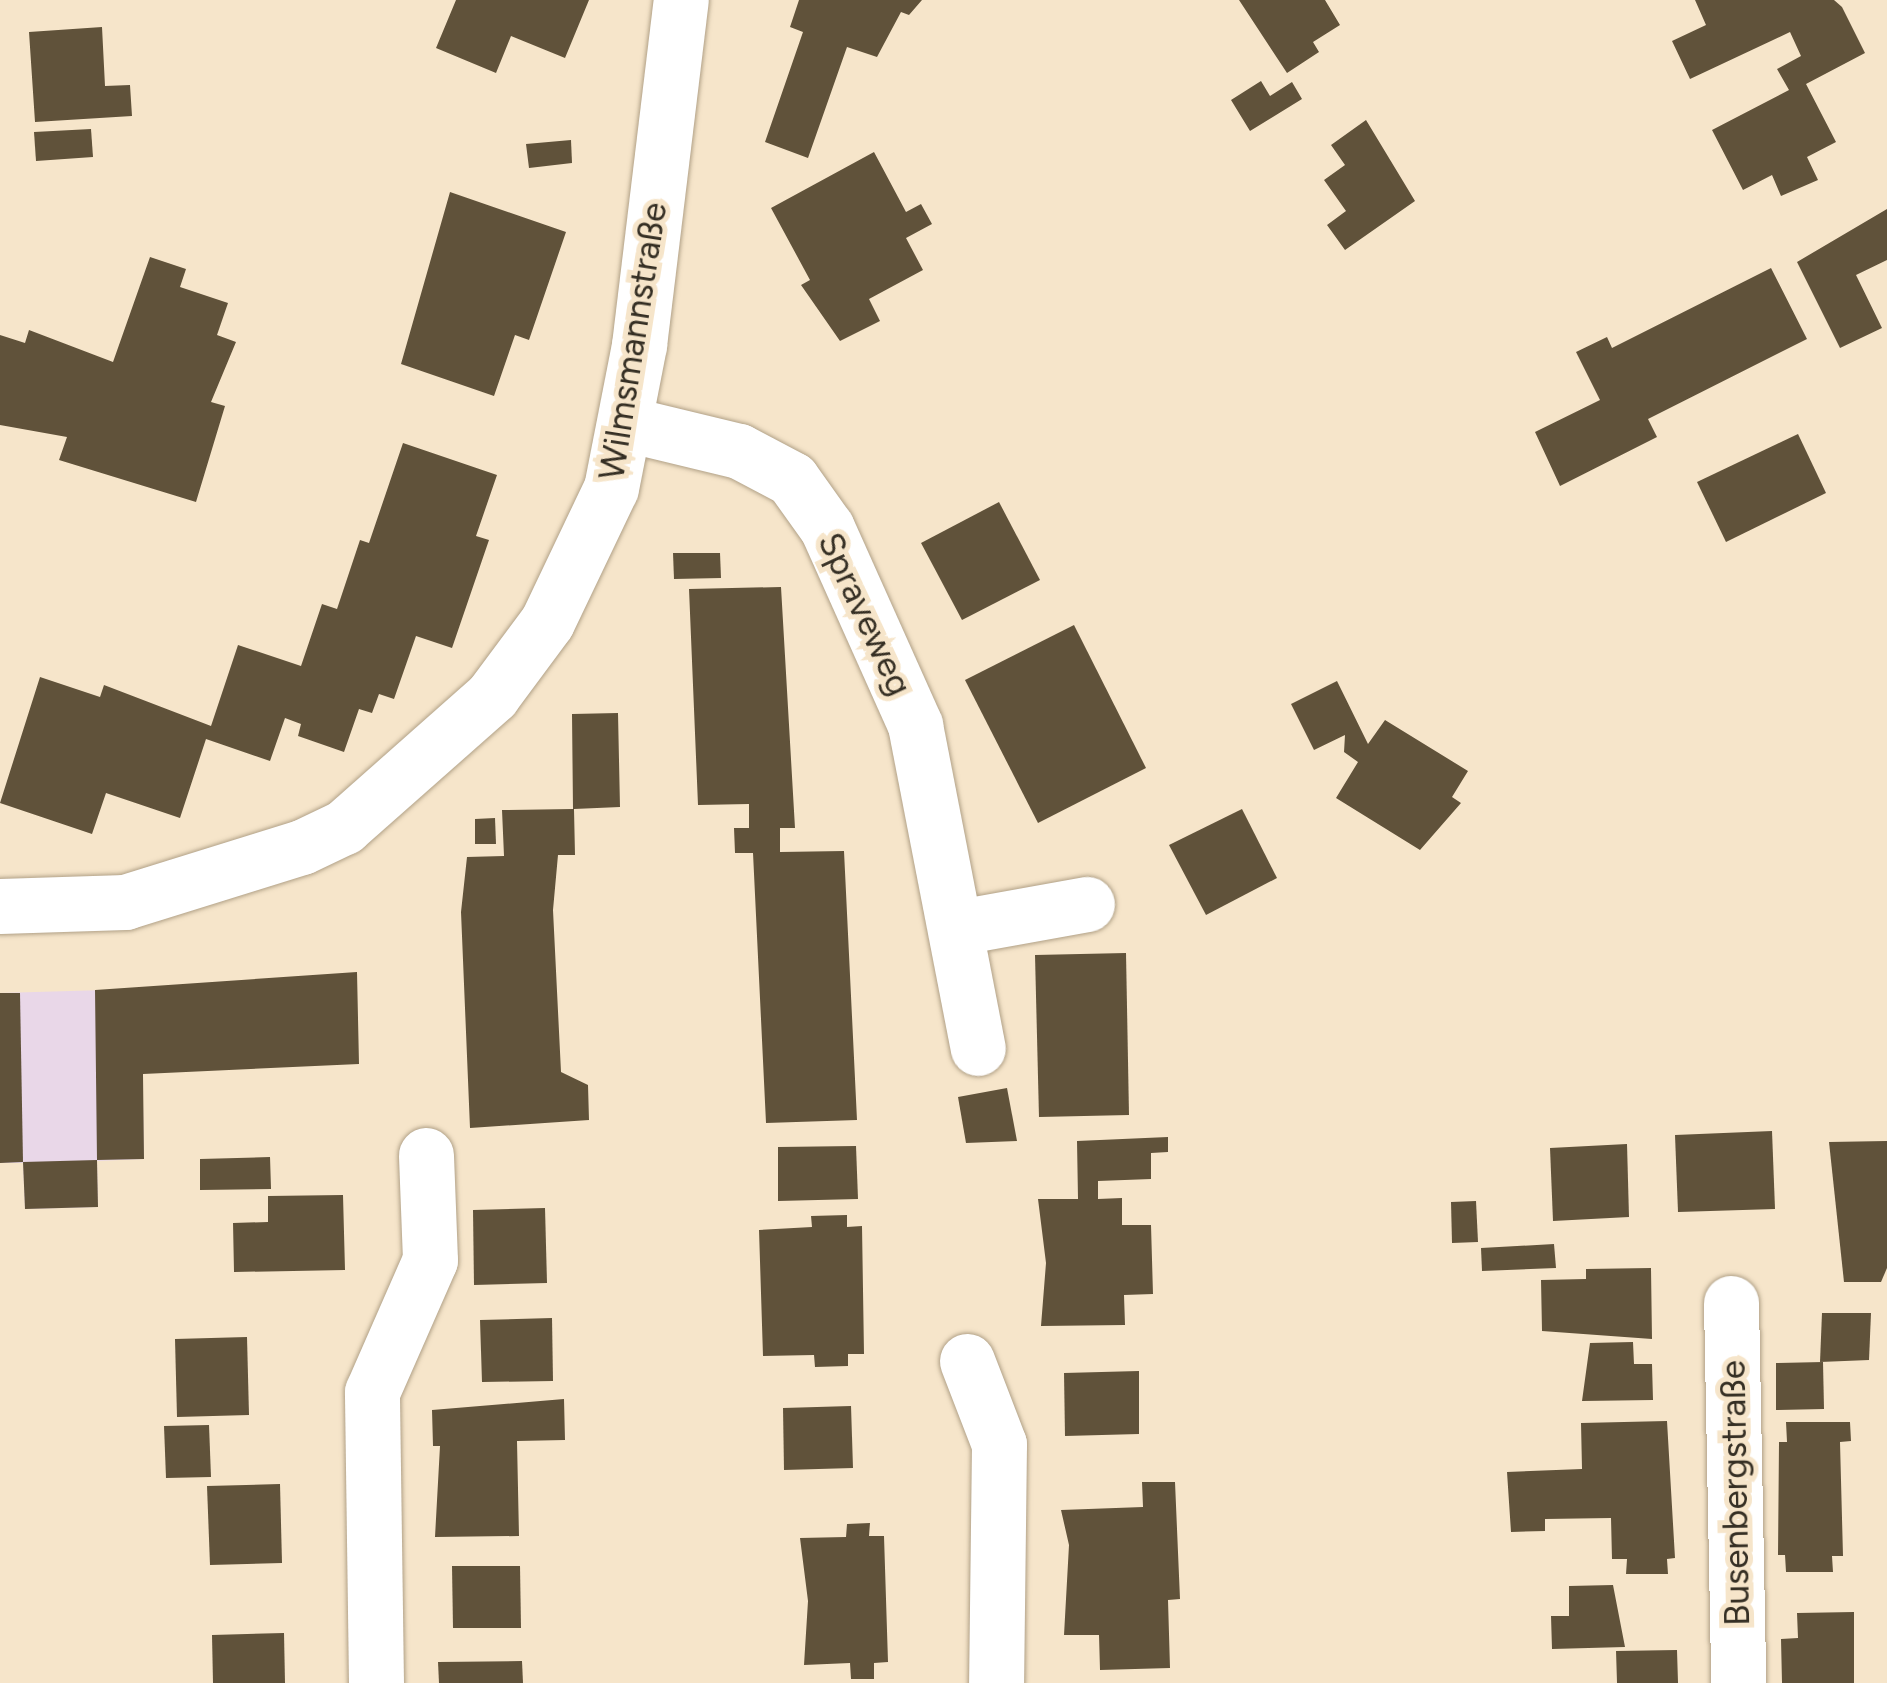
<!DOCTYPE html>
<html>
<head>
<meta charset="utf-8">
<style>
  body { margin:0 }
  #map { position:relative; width:1887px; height:1683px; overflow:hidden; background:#f6e5ca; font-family:Figtree,sans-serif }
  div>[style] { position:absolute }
  .industrial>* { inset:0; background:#e9d7e8 }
  .building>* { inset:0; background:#60523a }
  .roads { filter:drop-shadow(0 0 2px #b1a187) drop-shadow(0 0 2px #b1a187) }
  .minor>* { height:55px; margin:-27.5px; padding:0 27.5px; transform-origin:27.5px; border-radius:27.5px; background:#fff }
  span { translate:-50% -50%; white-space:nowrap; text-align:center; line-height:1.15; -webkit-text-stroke:10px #f6e5ca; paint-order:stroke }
  .street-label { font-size:35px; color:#352f24 }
</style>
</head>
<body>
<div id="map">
  <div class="industrial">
    <i style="clip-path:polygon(141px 989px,144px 1159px,97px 1161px,98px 1207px,25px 1209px,23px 1163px,0 1163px,0 993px)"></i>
  </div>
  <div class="building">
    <i style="clip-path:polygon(456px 0,589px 0,565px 58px,511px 36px,496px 73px,436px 48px)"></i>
    <i style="clip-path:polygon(799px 0,922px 0,909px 15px,901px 12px,877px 57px,847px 47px,808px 158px,765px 142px,803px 32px,790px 27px)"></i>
    <i style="clip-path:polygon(1239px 0,1325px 0,1340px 25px,1313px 42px,1319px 52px,1287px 73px)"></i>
    <i style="clip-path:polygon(1695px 0,1834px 0,1842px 7px,1865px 53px,1806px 84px,1836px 142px,1807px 157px,1818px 180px,1781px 196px,1772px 175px,1743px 190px,1712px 130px,1789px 90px,1777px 69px,1801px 56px,1790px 32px,1690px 79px,1672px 41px,1706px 25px)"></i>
    <i style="clip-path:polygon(102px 27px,105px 86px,130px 85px,132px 116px,35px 122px,29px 32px)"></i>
    <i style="clip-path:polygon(1261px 81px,1270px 96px,1292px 82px,1302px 99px,1250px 131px,1231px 100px)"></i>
    <i style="clip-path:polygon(1366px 120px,1415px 201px,1345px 250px,1327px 225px,1346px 211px,1324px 180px,1345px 165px,1331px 145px)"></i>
    <i style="clip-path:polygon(91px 129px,93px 157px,36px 161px,34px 132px)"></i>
    <i style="clip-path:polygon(571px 140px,572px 163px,529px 168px,526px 144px)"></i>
    <i style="clip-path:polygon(874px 152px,906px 212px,921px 204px,932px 224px,906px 238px,923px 270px,869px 299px,880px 321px,840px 341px,801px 285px,810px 280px,771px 208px)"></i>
    <i style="clip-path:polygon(450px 192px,566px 232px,529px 340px,515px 335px,494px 396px,401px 364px)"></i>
    <i style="clip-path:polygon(1887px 209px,1887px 260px,1856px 275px,1882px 328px,1840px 348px,1797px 262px)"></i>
    <i style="clip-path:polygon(150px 257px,186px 269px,180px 287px,228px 303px,217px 335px,236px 342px,211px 402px,225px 406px,196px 502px,59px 460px,67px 437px,0 425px,0 335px,25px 343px,29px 330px,113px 362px)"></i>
    <i style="clip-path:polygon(1771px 268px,1807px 339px,1648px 419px,1657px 437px,1560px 486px,1535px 432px,1600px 400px,1576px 352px,1607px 337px,1612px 348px)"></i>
    <i style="clip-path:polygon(1798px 434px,1826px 493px,1726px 542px,1697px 482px)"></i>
    <i style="clip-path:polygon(403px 443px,497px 475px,476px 536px,489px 540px,452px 648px,416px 636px,394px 699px,379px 694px,372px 713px,359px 709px,344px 752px,298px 736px,301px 724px,285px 718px,270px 761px,206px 739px,180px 818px,106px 793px,92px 834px,0 803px,40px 677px,100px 697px,104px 685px,211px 726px,238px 645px,301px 666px,322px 604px,337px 609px,360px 540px,369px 543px)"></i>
    <i style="clip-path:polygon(999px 502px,1040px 580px,962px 620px,921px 543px)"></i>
    <i style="clip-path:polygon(673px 553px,720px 553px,721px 578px,674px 579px)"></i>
    <i style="clip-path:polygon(781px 587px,795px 828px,780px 828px,780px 852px,844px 851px,857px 1120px,766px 1123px,753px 853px,735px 853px,734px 828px,749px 828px,749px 804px,698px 805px,689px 589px)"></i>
    <i style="clip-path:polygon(1074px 625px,1146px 768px,1038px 823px,965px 680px)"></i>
    <i style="clip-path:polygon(1337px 681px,1368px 744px,1385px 720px,1468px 771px,1452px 797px,1461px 803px,1420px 850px,1336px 798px,1358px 762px,1344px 752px,1345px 735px,1314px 750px,1291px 704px)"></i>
    <i style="clip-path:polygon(618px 713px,620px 807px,574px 809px,575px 855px,558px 855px,553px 910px,561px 1072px,588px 1085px,589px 1120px,470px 1128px,461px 912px,467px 857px,504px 856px,502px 810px,573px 809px,572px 714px)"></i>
    <i style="clip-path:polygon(1242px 809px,1277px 878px,1206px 915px,1169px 845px)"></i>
    <i style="clip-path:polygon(495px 818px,496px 844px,475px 844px,475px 819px)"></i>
    <i style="clip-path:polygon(1126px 953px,1129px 1115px,1039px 1117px,1035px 955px)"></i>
    <i style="clip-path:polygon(357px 972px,359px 1064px,143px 1074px,144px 1159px,97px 1160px,95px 990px)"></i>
    <i style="clip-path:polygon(0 993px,20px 993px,23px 1162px,0 1163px)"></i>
    <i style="clip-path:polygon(1007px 1088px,1017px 1141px,966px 1143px,958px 1097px)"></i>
    <i style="clip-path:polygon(1772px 1131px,1775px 1209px,1678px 1212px,1675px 1135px)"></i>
    <i style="clip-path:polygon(1168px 1137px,1168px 1152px,1151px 1153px,1151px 1179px,1098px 1181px,1098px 1199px,1122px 1198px,1122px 1225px,1151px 1225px,1153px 1294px,1124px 1295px,1125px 1325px,1041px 1326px,1046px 1263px,1038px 1199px,1078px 1199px,1077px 1141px)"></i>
    <i style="clip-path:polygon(1887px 1141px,1887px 1268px,1881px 1282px,1844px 1282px,1829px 1142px)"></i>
    <i style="clip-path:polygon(1627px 1144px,1629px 1217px,1553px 1221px,1550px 1148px)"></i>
    <i style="clip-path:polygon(856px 1146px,858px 1199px,778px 1201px,778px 1147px)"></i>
    <i style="clip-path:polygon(270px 1157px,271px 1189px,200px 1190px,200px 1159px)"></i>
    <i style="clip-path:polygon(97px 1160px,98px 1207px,25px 1209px,23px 1162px)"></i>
    <i style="clip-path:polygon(343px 1195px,345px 1270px,234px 1272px,233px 1223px,268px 1222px,268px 1196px)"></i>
    <i style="clip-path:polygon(1476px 1201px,1478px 1242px,1452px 1243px,1451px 1202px)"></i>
    <i style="clip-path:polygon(545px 1208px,547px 1283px,474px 1285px,473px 1210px)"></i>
    <i style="clip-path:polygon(847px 1215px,847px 1227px,862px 1226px,864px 1354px,848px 1354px,848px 1366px,815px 1367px,814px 1355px,763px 1356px,759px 1230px,812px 1227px,811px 1216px)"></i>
    <i style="clip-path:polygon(1554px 1244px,1556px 1268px,1482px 1271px,1481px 1248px)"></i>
    <i style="clip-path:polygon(1651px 1268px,1652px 1339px,1542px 1331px,1541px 1280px,1586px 1279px,1586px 1269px)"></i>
    <i style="clip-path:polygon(1822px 1313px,1871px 1313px,1869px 1360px,1820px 1362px)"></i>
    <i style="clip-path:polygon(552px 1318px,553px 1381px,482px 1382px,480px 1320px)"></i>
    <i style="clip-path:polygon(247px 1337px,249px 1415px,177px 1417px,175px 1339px)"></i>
    <i style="clip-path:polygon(1633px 1342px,1634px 1364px,1652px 1364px,1653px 1400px,1582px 1401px,1590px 1343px)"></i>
    <i style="clip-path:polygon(1823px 1362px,1824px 1409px,1776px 1410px,1776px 1363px)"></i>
    <i style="clip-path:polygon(1139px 1371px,1139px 1434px,1065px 1436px,1064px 1373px)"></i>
    <i style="clip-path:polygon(564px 1399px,565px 1440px,517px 1441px,519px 1536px,435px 1537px,440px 1446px,433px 1446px,432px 1410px)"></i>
    <i style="clip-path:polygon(851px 1406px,853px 1468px,784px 1470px,783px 1408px)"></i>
    <i style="clip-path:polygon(1667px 1421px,1675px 1558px,1667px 1559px,1668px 1574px,1626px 1574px,1627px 1559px,1612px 1559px,1611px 1518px,1545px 1519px,1545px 1531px,1511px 1532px,1507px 1472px,1582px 1469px,1581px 1423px)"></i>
    <i style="clip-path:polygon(1786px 1422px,1850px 1422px,1851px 1441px,1840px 1442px,1843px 1556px,1832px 1556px,1833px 1572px,1786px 1572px,1785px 1555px,1778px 1555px,1779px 1442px,1787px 1442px)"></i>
    <i style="clip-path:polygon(209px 1425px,211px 1477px,166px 1478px,164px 1426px)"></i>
    <i style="clip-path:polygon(1142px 1482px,1175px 1482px,1180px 1599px,1168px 1600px,1170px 1668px,1100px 1670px,1099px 1635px,1064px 1635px,1069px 1545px,1061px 1510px,1143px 1507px)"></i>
    <i style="clip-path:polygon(280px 1484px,282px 1563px,210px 1565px,207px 1486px)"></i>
    <i style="clip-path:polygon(870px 1523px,869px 1536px,884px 1536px,888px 1662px,874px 1663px,874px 1679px,851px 1679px,850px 1663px,804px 1665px,808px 1601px,800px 1538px,846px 1537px,847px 1524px)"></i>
    <i style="clip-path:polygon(452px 1566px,520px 1566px,521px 1628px,453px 1628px)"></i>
    <i style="clip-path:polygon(1613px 1585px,1625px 1647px,1552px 1649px,1551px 1616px,1569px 1616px,1569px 1586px)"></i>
    <i style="clip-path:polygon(1854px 1612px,1854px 1683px,1782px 1683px,1781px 1639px,1798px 1638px,1797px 1613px)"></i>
    <i style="clip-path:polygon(284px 1633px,285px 1683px,213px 1683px,212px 1635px)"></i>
    <i style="clip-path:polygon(1677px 1650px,1678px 1683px,1617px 1683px,1616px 1651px)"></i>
    <i style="clip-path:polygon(522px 1661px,523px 1683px,439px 1683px,438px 1662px)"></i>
  </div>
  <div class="roads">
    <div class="minor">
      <i style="left:627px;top:424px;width:115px;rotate:13.6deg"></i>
      <i style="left:739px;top:451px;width:60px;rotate:27.8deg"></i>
      <i style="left:792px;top:479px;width:60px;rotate:54.5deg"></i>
      <i style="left:827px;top:528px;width:216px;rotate:65.9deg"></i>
      <i style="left:915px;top:725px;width:329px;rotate:79deg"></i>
      <i style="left:0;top:906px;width:125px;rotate:-1.8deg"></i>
      <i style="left:125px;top:902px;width:185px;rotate:-17.3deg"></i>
      <i style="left:302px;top:847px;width:47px;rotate:-25.5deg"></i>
      <i style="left:344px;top:827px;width:198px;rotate:-41.5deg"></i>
      <i style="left:492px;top:696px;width:92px;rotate:-53.4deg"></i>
      <i style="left:547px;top:622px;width:148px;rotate:-64.5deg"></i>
      <i style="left:611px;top:488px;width:146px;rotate:-78.9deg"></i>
      <i style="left:639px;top:345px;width:348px;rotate:-83.1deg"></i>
      <i style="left:959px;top:927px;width:130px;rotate:-10.2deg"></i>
      <i style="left:1731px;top:1303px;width:380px;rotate:88.9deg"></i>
      <i style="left:967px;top:1361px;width:89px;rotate:68.9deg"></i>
      <i style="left:999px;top:1444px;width:239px;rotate:90.7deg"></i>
      <i style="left:376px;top:1683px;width:291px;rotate:-90.8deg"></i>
      <i style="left:372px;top:1392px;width:144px;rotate:-66.3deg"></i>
      <i style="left:430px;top:1260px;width:105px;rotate:-92.2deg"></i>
    </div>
  </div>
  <div class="street-label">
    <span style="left:633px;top:341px;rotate:-81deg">Wilmsmannstraße</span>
    <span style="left:865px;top:614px;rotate:65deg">Spraveweg</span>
    <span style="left:1735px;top:1493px;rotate:-91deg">Busenbergstraße</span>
  </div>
</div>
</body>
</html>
